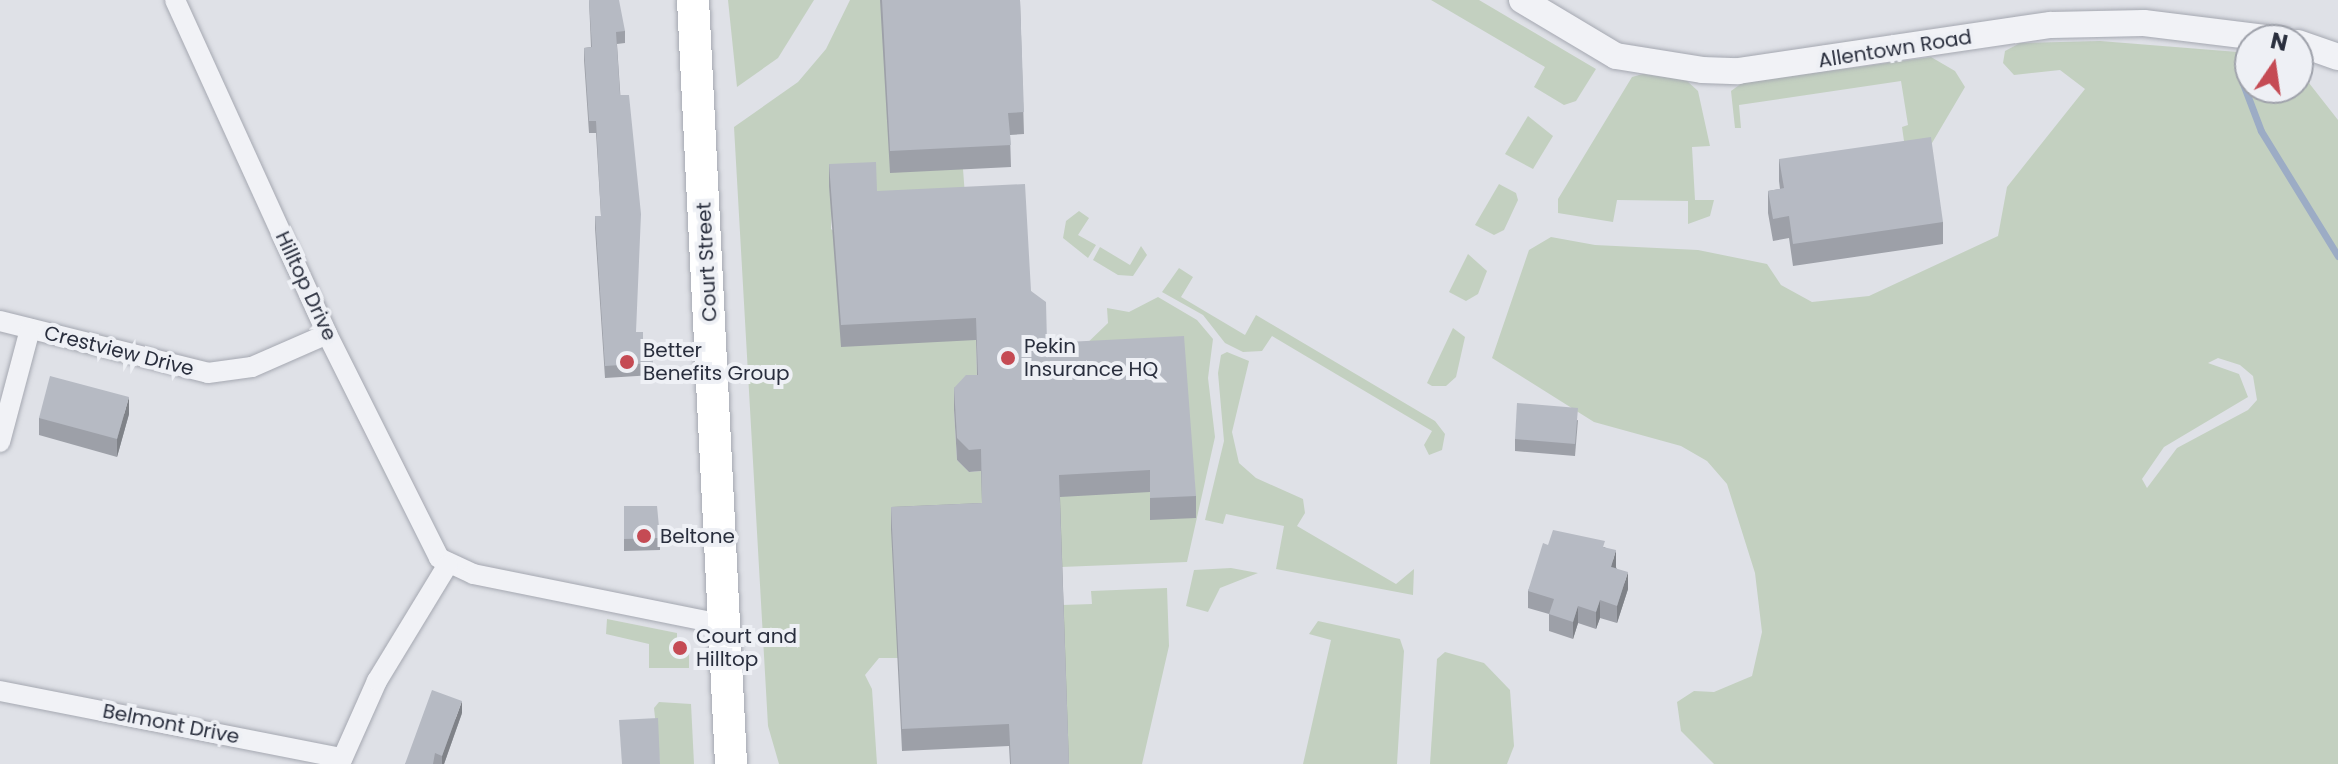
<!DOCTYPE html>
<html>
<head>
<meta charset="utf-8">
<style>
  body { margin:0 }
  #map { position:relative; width:2338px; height:764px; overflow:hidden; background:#dfe1e7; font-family:Poppins,sans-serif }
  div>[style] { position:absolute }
  .green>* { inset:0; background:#c3d0c0 }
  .stream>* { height:7px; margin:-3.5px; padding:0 3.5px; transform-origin:3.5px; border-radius:3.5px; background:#9cacc5 }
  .roads { filter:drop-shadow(0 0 2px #a5a8b1) drop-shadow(0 0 2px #a5a8b1) }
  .minor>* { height:20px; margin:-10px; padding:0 10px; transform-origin:10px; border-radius:10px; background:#f1f2f6 }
  .tertiary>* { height:26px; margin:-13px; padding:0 13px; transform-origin:13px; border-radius:13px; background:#f1f2f6 }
  .primary>* { height:32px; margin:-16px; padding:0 16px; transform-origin:16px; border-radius:16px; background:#fff }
  .wall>* { inset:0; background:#9da0a8 }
  .shaded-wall>* { inset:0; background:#7f8288 }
  .building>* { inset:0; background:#b6bac3 }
  .dots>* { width:22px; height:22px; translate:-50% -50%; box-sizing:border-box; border:4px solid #eef0f5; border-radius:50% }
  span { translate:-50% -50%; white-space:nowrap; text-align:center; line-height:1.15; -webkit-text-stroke:8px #eef0f5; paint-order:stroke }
  .street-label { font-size:20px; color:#292e3d }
  .poi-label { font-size:20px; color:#292e3d }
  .left { translate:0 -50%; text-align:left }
  .north { position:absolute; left:2234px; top:24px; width:80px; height:80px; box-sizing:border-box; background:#eef0f5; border:2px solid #9fa2ab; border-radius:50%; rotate:13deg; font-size:22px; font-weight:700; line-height:32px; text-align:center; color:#292e3d }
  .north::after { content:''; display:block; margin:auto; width:28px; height:36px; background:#c54b54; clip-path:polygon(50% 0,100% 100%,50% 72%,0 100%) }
</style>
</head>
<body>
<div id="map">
  <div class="green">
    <i style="clip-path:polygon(728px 0,814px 0,778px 58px,737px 87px)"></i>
    <i style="clip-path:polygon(850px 0,883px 0,963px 169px,966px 209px,833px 186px,831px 229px,976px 340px,977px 377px,954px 410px,957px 460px,969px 472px,993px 470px,982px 525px,898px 658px,879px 658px,865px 675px,872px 689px,877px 764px,779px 764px,768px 726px,734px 127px,798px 82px,826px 49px)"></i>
    <i style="clip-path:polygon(1431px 0,1479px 0,1596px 69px,1576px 101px,1564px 105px,1534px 87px,1545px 67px)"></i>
    <i style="clip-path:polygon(evenodd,2100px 41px,2250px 53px,2250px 88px,2298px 88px,2298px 69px,2338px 120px,2338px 764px,1714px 764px,1681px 731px,1677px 702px,1694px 691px,1714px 692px,1752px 676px,1762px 632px,1755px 573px,1727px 484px,1707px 461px,1681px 446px,1594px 422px,1492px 358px,1529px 250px,1551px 237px,1595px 245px,1698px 250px,1767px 264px,1781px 285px,1812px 302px,1869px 296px,1998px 236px,2007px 187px,2085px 89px,2060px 70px,2014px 75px,2003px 63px,2005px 51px,2020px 43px,2100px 41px,2218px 358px,2240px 365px,2253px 376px,2257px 400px,2248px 410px,2177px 448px,2147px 488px,2142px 479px,2164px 447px,2248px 397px,2239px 374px,2208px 363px,2218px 358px)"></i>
    <i style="clip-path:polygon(1931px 57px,1955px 71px,1965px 87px,1922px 160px,1905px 148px,1902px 127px,1908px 125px,1901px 81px,1739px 105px,1741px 128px,1735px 128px,1731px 91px,1742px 83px)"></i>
    <i style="clip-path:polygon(1643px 74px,1686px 80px,1698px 91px,1710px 146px,1692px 147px,1695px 200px,1714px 200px,1710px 216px,1688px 224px,1688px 201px,1617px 200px,1613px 222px,1558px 213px,1558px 199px,1632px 77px)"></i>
    <i style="clip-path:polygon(1528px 116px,1553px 136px,1533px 169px,1505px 154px)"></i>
    <i style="clip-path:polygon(1499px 184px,1516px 193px,1518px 200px,1504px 230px,1494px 235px,1475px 225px)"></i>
    <i style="clip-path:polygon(1079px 211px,1089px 218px,1078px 235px,1096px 245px,1088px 258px,1063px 238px,1066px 221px)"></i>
    <i style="clip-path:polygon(1141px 246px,1147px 255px,1133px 276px,1118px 275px,1093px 260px,1100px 247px,1130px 265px)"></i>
    <i style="clip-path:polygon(1468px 254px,1487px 271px,1478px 294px,1466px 301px,1449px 292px)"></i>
    <i style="clip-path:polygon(1179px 268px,1193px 277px,1181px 297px,1245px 335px,1256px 315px,1435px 421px,1445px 434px,1442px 450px,1429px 455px,1424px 445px,1432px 431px,1272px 336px,1262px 351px,1243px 352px,1225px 343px,1203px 315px,1162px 292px)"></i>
    <i style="clip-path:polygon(1158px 297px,1197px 320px,1213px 339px,1208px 378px,1215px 437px,1187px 562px,1061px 567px,1027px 469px,1150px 492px,1150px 516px,1196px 515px,1194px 476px,1080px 350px,1108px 323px,1107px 308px,1129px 312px)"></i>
    <i style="clip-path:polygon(1453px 328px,1465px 337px,1456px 377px,1446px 386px,1432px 386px,1427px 383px)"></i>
    <i style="clip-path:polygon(1227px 352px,1249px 361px,1232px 432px,1239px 463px,1256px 478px,1303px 499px,1305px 513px,1297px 526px,1396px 584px,1414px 569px,1413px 595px,1276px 569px,1284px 526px,1226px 514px,1223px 524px,1205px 520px,1224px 441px,1218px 373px,1221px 355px)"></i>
    <i style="clip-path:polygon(1231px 568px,1258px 573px,1220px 588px,1208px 612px,1186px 606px,1194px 570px)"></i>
    <i style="clip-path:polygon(1167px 588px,1169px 646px,1142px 764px,1068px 764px,1062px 605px,1092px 604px,1091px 591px)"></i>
    <i style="clip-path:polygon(607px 619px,677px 633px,677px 641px,689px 648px,689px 668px,649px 668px,649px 644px,606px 634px)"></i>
    <i style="clip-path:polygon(1318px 621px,1400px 639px,1404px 651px,1397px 764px,1303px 764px,1331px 640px,1309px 634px)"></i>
    <i style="clip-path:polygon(1445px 652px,1484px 663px,1510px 690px,1514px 746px,1507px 764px,1430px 764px,1437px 659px)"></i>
    <i style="clip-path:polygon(659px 702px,691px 704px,694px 764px,660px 764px,654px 708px)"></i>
  </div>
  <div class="stream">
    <i style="left:2242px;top:81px;width:53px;rotate:69.2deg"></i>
    <i style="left:2261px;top:131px;width:147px;rotate:58.4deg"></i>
  </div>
  <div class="roads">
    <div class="minor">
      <i style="left:175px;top:0;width:367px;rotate:65.5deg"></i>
      <i style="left:327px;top:334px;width:250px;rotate:63.4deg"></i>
      <i style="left:439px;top:558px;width:38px;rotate:25deg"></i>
      <i style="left:473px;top:574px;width:257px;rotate:11.4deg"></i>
      <i style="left:0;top:321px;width:214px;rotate:14deg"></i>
      <i style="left:208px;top:373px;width:44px;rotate:-7.8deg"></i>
      <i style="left:252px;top:367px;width:82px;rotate:-23.7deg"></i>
      <i style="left:0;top:442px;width:117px;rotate:-75.1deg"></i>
      <i style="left:0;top:691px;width:349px;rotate:11.1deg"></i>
      <i style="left:340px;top:764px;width:91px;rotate:-66deg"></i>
      <i style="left:377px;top:681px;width:135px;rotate:-58.7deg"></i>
    </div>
    <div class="tertiary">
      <i style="left:1522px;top:0;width:109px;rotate:30.8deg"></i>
      <i style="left:1616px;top:56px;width:87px;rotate:9.2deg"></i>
      <i style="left:1702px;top:70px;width:36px;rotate:2deg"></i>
      <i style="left:1738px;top:71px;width:316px;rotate:-8.4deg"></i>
      <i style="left:2051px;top:25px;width:93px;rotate:-1.2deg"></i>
      <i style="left:2144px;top:23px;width:140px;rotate:7deg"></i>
      <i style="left:2298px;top:43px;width:42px;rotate:19.3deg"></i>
    </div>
    <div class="primary">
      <i style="left:693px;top:0;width:765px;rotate:87.15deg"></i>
    </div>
  </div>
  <div class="wall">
    <i style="clip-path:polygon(589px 0,625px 31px,625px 43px,617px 44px,636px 332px,643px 342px,653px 363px,653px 375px,605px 378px,595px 228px,595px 216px,601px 216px,596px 133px,589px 133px,584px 60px,584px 48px,591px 47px)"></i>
    <i style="clip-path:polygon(880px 0,1020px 0,1024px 134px,1010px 135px,1011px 167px,890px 173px)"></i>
    <i style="clip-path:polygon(1779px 159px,1943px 222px,1943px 244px,1793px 266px,1789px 238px,1773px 241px,1768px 213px,1768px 191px,1780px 189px,1779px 181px)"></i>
    <i style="clip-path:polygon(829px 164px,877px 191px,1031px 291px,1047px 343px,1196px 496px,1196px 518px,1150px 520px,1150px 492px,1060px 497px,1069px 764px,1010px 764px,1009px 746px,902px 751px,891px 529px,891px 507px,982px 503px,981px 471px,969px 472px,957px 460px,954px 410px,954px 388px,977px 375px,976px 340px,841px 347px,829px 186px)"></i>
    <i style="clip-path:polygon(129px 414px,117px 457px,39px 435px,39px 418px)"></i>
    <i style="clip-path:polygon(1578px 420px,1575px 456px,1515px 451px,1515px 439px)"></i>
    <i style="clip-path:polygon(624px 506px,660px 538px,660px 550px,624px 551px)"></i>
    <i style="clip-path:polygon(1548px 545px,1605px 547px,1628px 589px,1617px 623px,1600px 618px,1596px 629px,1578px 623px,1573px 639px,1549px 631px,1549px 614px,1528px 608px,1528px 591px)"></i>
    <i style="clip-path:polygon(462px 713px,444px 764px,405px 764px)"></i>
  </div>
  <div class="shaded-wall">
    <i style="clip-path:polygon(129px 397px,129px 414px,117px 457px,117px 439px)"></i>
    <i style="clip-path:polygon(1616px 550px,1616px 568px,1611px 567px)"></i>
    <i style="clip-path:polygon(1628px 572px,1628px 589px,1617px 623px,1617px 606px)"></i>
    <i style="clip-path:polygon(1600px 600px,1600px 618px,1596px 629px,1596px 612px)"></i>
    <i style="clip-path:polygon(1578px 606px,1578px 623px,1573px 639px,1573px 622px)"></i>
    <i style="clip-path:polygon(462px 701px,462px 713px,444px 764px,442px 764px,442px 756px)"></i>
  </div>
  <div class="building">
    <i style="clip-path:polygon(589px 0,619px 0,625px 31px,616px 32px,620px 95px,629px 95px,641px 214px,636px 332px,643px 332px,643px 342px,651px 342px,653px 363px,605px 366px,595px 216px,601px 216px,596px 121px,589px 121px,584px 48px,592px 47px)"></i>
    <i style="clip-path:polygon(882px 0,1020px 0,1024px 112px,1008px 113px,1011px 145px,890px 151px)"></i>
    <i style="clip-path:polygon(1931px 137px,1943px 222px,1793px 244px,1789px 216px,1773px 219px,1768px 191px,1784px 188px,1779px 159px)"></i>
    <i style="clip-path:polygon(876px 162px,877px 191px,1025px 184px,1031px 291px,1046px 302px,1047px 343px,1184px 336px,1196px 496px,1150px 498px,1150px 470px,1059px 475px,1069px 764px,1011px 764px,1009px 724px,902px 729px,891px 507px,982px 503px,981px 449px,969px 450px,957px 438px,954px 388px,966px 375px,978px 375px,976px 318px,841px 325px,829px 164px)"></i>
    <i style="clip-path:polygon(50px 376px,129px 397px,117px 439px,39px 418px)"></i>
    <i style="clip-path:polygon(1517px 403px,1578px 408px,1575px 444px,1515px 439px)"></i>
    <i style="clip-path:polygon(624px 506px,657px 506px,660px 538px,624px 539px)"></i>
    <i style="clip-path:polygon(1553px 530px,1605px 541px,1603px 547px,1616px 550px,1611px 567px,1628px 572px,1617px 606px,1600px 600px,1596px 612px,1578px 606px,1573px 622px,1549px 614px,1554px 599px,1528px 591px,1543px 543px,1548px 545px)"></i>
    <i style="clip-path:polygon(432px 690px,462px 701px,442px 756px,435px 753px,433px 764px,405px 764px)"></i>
    <i style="clip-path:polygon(658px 718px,660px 764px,622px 764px,619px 720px)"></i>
  </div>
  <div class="dots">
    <i style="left:1008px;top:358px;background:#c54b54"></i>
    <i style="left:627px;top:362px;background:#c54b54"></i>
    <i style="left:644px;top:536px;background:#c54b54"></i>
    <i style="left:680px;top:648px;background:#c54b54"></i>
  </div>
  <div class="street-label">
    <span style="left:1895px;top:49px;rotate:-9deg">Allentown Road</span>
    <span style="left:707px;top:262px;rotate:-93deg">Court Street</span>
    <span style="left:306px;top:286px;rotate:65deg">Hilltop Drive</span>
    <span style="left:119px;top:351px;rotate:14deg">Crestview Drive</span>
    <span style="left:171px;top:724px;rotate:11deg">Belmont Drive</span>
  </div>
  <div class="poi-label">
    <span class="left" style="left:1024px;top:358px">Pekin<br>Insurance HQ</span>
    <span class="left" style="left:643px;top:362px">Better<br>Benefits Group</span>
    <span class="left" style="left:660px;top:536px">Beltone</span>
    <span class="left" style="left:696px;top:648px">Court and<br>Hilltop</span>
  </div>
  <div class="north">N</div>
</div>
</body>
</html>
